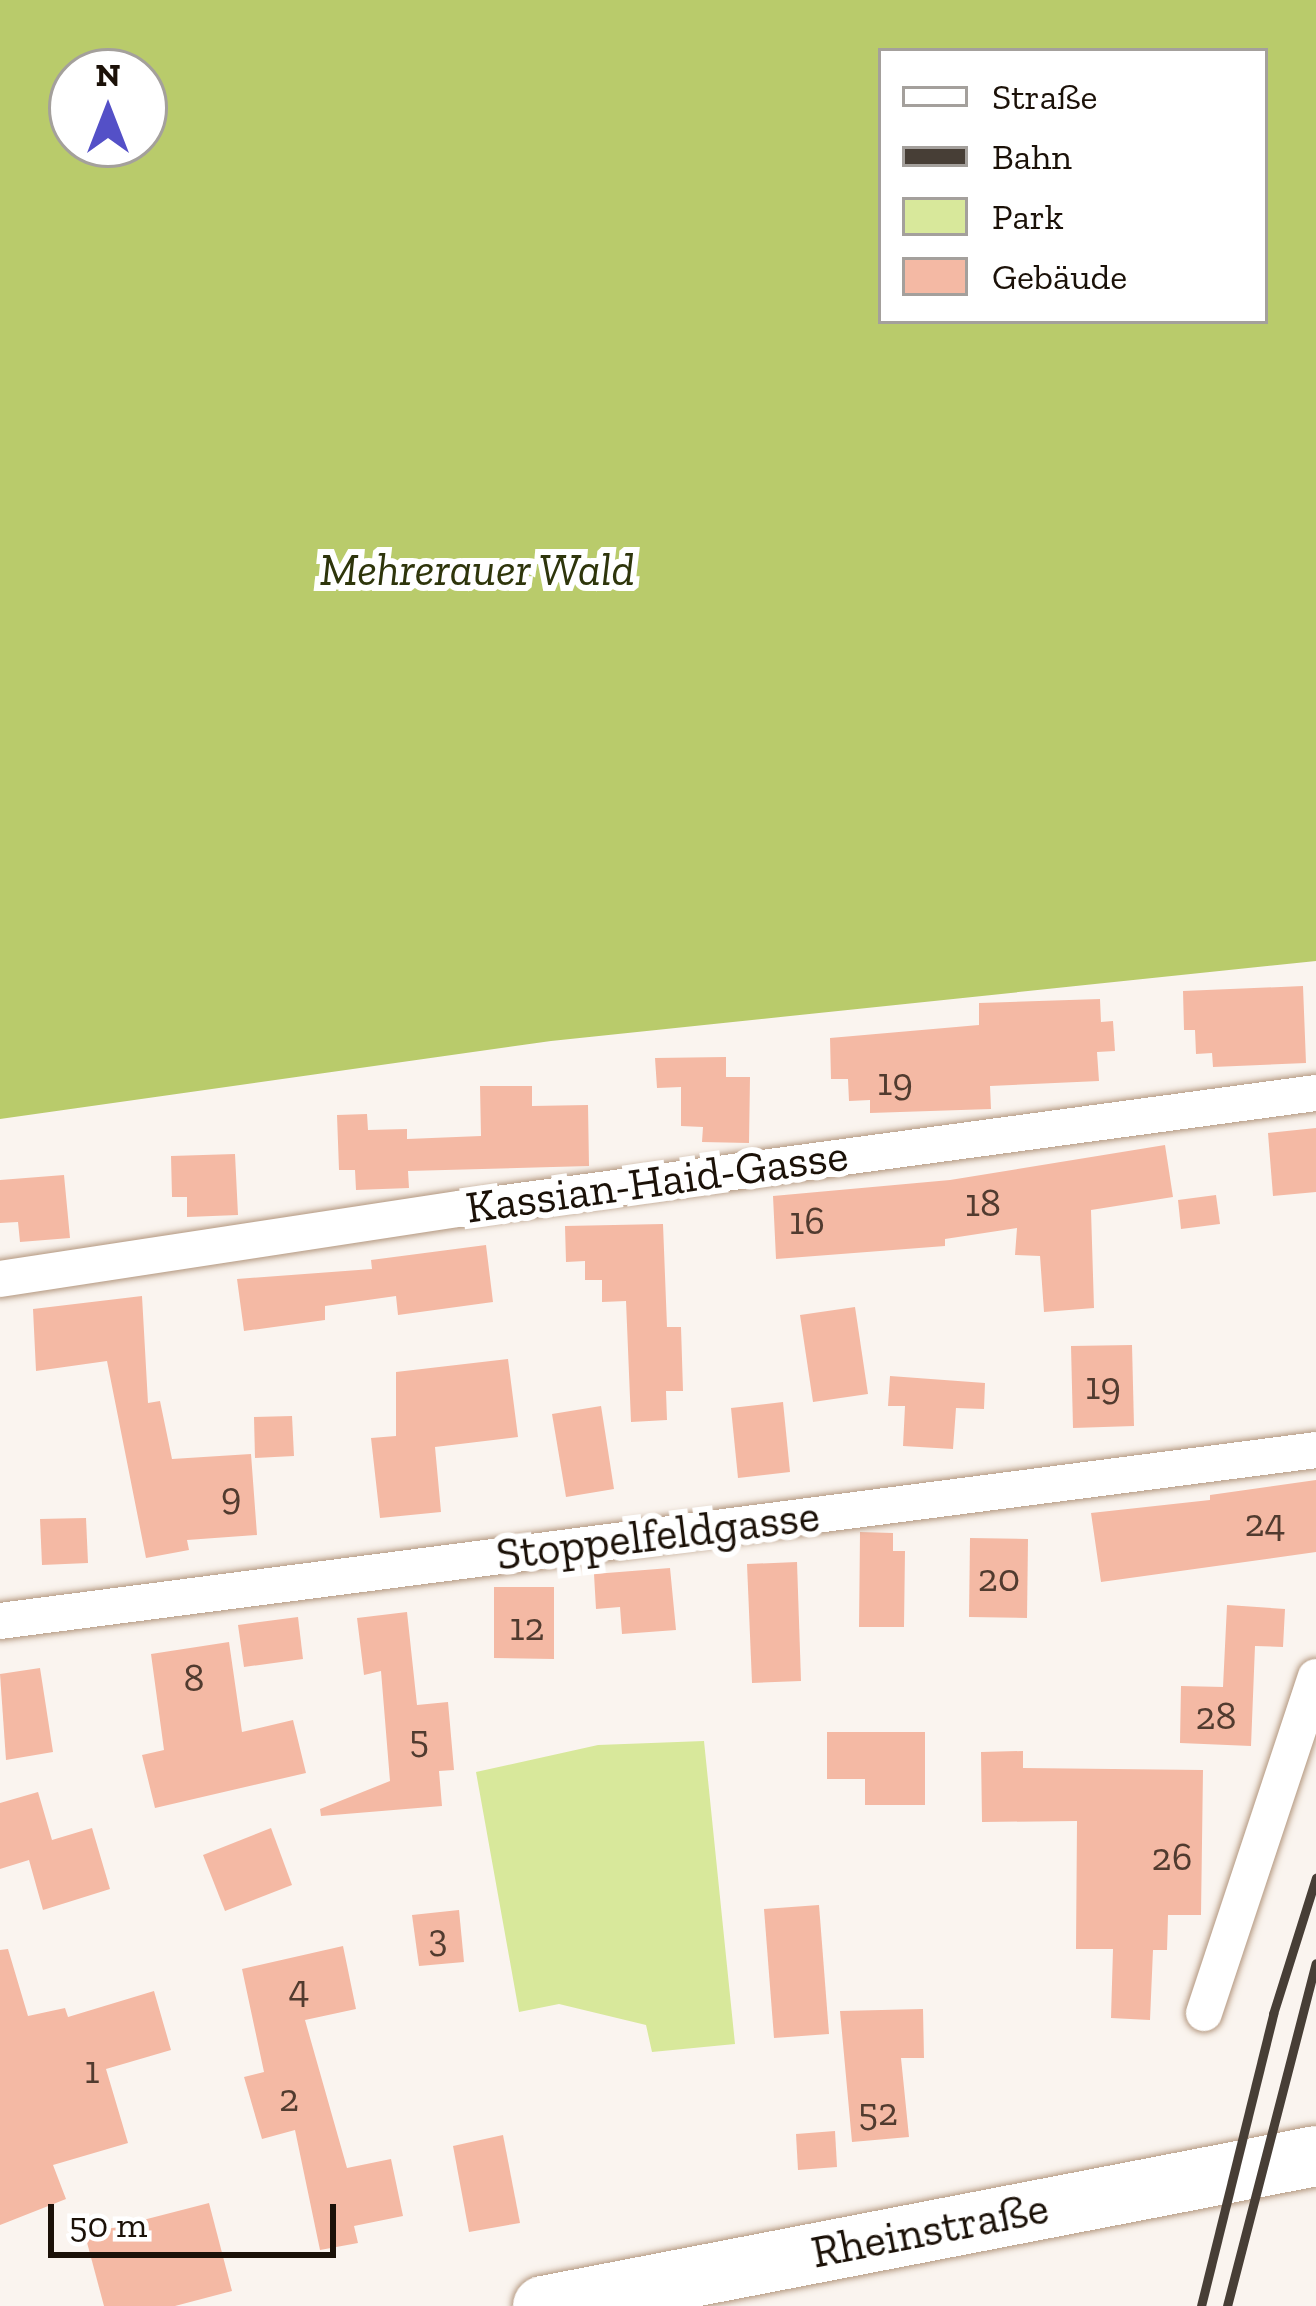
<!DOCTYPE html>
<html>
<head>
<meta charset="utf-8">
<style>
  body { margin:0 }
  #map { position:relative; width:1316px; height:2306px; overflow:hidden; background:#faf4ef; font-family:"Zilla Slab",serif }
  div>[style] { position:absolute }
  .green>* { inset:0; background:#d8e89b }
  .forest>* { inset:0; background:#b9cb6b }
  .building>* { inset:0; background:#f4b9a4 }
  .roads { filter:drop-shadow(0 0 3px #b3977f) drop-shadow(0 0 3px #b3977f) }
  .minor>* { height:36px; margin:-18px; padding:0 18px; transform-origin:18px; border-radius:18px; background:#fff }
  .primary>* { height:60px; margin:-30px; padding:0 30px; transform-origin:30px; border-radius:30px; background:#fff }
  .rail>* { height:9px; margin:-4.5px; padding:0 4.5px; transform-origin:4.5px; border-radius:4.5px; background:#473e36 }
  span { translate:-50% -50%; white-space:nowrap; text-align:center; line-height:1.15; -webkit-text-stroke:12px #fff; paint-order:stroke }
  .number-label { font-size:39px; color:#513b2f }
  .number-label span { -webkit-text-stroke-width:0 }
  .park-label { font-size:45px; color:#2e350b; font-style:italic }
  .street-label { font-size:45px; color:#1b1108 }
  .legend { position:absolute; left:878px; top:48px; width:390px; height:276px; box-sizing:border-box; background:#fff; border:3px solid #a4a09c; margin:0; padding:15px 21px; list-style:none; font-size:36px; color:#1b1108 }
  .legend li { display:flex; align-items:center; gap:24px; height:60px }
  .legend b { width:60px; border:3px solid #a4a09c }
  .north { position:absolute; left:48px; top:48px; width:120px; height:120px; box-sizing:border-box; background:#fff; border:3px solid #a4a09c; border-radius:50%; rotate:0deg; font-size:33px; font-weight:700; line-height:48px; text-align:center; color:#1b1108 }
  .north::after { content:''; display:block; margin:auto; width:42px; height:54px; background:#5450c7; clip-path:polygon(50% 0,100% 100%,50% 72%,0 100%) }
  .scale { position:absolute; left:48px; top:2204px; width:288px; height:54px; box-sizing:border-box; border:6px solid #1b1108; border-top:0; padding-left:15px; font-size:36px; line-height:42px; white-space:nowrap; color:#1b1108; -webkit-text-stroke:9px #fff; paint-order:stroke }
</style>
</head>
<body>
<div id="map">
  <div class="green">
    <i style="clip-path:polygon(704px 1741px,735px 2044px,652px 2052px,646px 2025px,559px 2004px,519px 2012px,476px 1772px,598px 1745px)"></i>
  </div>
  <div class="forest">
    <i style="clip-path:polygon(evenodd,0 0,1316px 0,1316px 961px,551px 1041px,0 1119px,0 0,881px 51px,1265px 51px,1265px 321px,881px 321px,881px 51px,0 0,72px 72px,144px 72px,144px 144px,72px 144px,72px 72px)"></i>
  </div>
  <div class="building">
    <i style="clip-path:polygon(1303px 986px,1306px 1063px,1213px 1067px,1212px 1053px,1196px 1054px,1195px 1030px,1184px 1030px,1183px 991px)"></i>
    <i style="clip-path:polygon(1100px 999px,1101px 1022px,1113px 1021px,1115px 1051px,1097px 1052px,1099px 1081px,990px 1086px,991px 1109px,870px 1113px,870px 1100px,849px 1101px,848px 1079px,831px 1079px,830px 1038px,979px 1025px,979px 1003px)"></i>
    <i style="clip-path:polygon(726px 1057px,726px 1077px,750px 1077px,749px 1143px,702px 1142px,703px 1127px,681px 1126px,681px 1087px,657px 1088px,655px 1058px)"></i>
    <i style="clip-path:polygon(480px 1086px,532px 1086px,532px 1106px,588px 1105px,589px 1166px,408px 1171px,409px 1188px,356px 1190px,355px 1170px,339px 1170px,337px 1115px,367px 1114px,368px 1130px,407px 1129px,407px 1139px,481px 1136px)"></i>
    <i style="clip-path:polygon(1316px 1128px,1316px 1192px,1273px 1196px,1268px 1133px)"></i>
    <i style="clip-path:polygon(1165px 1145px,1173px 1197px,1091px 1210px,1094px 1308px,1044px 1312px,1040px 1256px,1015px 1255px,1017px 1228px,945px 1239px,945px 1246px,776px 1259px,773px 1196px,950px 1180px)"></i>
    <i style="clip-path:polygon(235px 1154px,238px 1215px,187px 1217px,187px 1197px,172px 1197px,171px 1156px)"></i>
    <i style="clip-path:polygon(64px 1175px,70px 1238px,20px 1242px,18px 1222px,0 1223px,0 1180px)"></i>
    <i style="clip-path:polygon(1216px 1195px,1220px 1224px,1181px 1229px,1178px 1200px)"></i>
    <i style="clip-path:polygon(663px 1224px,667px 1327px,681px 1327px,683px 1391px,666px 1391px,667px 1420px,631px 1422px,626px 1301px,602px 1302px,602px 1280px,585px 1280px,585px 1261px,566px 1262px,565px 1226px)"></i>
    <i style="clip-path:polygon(486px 1245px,493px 1302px,398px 1315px,396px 1296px,325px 1306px,325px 1320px,244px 1331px,237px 1279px,372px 1269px,371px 1260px)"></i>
    <i style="clip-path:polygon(142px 1296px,148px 1403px,160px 1401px,172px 1459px,251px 1454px,257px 1535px,187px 1540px,189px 1550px,146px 1558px,107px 1361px,36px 1371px,33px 1309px)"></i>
    <i style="clip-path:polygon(855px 1307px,868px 1394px,813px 1402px,800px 1315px)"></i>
    <i style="clip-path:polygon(1132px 1345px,1134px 1426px,1073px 1428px,1071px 1346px)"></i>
    <i style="clip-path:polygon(508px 1359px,518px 1437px,435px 1447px,441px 1512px,380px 1518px,371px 1438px,396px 1436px,396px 1372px)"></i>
    <i style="clip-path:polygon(890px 1376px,985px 1383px,984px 1409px,956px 1408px,953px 1449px,903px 1446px,905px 1406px,888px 1406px)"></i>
    <i style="clip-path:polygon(783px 1402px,790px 1472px,738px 1478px,731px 1408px)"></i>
    <i style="clip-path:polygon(601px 1406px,614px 1489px,566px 1497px,552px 1414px)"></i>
    <i style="clip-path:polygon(292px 1416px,294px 1456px,255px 1458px,254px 1417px)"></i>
    <i style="clip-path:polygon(1316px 1480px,1316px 1552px,1101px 1582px,1091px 1513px,1210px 1500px,1210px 1495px)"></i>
    <i style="clip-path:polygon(86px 1518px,88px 1563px,42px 1565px,40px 1519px)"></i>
    <i style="clip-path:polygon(860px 1532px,893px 1533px,893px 1551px,905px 1551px,904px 1627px,859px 1627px)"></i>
    <i style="clip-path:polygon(970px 1538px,1028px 1539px,1027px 1618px,969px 1617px)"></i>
    <i style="clip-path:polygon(797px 1562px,801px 1681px,752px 1683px,747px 1564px)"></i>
    <i style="clip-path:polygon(670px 1568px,676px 1630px,622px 1634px,620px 1607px,596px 1609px,594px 1574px)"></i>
    <i style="clip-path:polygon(494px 1587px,554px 1587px,554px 1659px,494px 1658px)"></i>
    <i style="clip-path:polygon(1227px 1605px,1285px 1609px,1283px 1647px,1255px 1646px,1251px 1746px,1180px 1743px,1181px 1686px,1223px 1687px)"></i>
    <i style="clip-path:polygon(407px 1612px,417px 1705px,448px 1702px,454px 1770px,439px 1771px,442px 1806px,321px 1816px,320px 1809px,390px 1781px,381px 1671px,364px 1675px,357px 1618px)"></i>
    <i style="clip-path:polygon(298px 1617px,303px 1659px,244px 1667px,238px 1625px)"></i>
    <i style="clip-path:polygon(229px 1642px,242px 1732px,293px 1720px,306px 1773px,155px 1808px,142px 1755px,164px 1750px,151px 1654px)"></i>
    <i style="clip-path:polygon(40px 1668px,53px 1752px,6px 1760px,0 1674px)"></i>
    <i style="clip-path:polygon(827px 1732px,925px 1732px,925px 1805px,865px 1805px,865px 1779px,827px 1779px)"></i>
    <i style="clip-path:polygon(1023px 1751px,1023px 1768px,1203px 1770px,1201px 1915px,1168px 1915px,1167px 1950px,1153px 1950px,1150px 2020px,1111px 2018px,1113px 1949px,1076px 1949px,1077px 1821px,982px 1822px,981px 1752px)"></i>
    <i style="clip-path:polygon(38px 1792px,52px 1840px,92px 1828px,110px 1889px,43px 1910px,29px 1860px,0 1869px,0 1803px)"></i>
    <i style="clip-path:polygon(271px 1828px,292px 1885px,225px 1911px,203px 1855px)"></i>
    <i style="clip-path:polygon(819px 1905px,829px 2034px,774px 2038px,764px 1909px)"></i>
    <i style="clip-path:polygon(459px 1910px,464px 1962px,419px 1966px,412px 1915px)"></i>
    <i style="clip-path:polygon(343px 1946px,356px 2009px,305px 2020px,347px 2168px,391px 2159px,403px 2216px,354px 2226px,358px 2243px,320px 2250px,295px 2130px,262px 2139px,244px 2077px,264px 2072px,242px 1969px)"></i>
    <i style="clip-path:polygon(8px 1949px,28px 2016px,65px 2008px,68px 2017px,154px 1991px,171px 2050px,106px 2069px,128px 2143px,53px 2165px,66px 2199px,0 2225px,0 1950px)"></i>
    <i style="clip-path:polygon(923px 2009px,924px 2058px,901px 2058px,909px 2137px,852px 2142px,840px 2011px)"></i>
    <i style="clip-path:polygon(835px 2131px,837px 2167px,798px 2170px,796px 2134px)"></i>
    <i style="clip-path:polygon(503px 2135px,520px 2223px,469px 2232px,453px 2146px)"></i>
    <i style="clip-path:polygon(209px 2203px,232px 2291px,175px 2306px,104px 2306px,85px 2235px)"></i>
  </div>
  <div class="roads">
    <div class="minor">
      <i style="left:0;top:1279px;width:465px;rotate:-8.7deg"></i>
      <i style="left:460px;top:1209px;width:864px;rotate:-7.72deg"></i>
      <i style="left:0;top:1621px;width:1327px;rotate:-7.4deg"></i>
      <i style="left:1204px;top:2013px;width:354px;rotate:-71.6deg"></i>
    </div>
    <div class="primary">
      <i style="left:543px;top:2306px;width:787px;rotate:-10.98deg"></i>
    </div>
  </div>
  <div class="rail">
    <i style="left:1201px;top:2306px;width:301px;rotate:-76.1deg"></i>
    <i style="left:1273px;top:2014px;width:143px;rotate:-72.5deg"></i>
    <i style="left:1227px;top:2306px;width:354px;rotate:-75.5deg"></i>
  </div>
  <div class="number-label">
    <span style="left:895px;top:1082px">19</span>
    <span style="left:983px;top:1203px">18</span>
    <span style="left:807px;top:1221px">16</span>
    <span style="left:1103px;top:1386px">19</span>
    <span style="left:231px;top:1496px">9</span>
    <span style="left:1265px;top:1523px">24</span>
    <span style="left:999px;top:1578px">20</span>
    <span style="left:527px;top:1627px">12</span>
    <span style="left:194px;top:1678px">8</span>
    <span style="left:1216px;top:1716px">28</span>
    <span style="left:419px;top:1739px">5</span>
    <span style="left:1172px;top:1857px">26</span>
    <span style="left:438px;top:1938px">3</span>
    <span style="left:299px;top:1989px">4</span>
    <span style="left:92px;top:2070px">1</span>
    <span style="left:289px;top:2098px">2</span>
    <span style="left:878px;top:2112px">52</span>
  </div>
  <div class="park-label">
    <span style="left:477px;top:571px">Mehrerauer Wald</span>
  </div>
  <div class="street-label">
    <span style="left:657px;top:1182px;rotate:-8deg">Kassian-Haid-Gasse</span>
    <span style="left:658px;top:1536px;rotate:-7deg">Stoppelfeldgasse</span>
    <span style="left:930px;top:2231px;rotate:-11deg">Rheinstraße</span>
  </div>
  <ul class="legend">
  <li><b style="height:15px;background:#fff"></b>Straße</li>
  <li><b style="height:15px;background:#473e36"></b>Bahn</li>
  <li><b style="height:33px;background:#d8e89b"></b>Park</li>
  <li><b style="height:33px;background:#f4b9a4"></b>Gebäude</li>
  </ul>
  <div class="north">N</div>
  <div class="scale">50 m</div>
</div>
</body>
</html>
